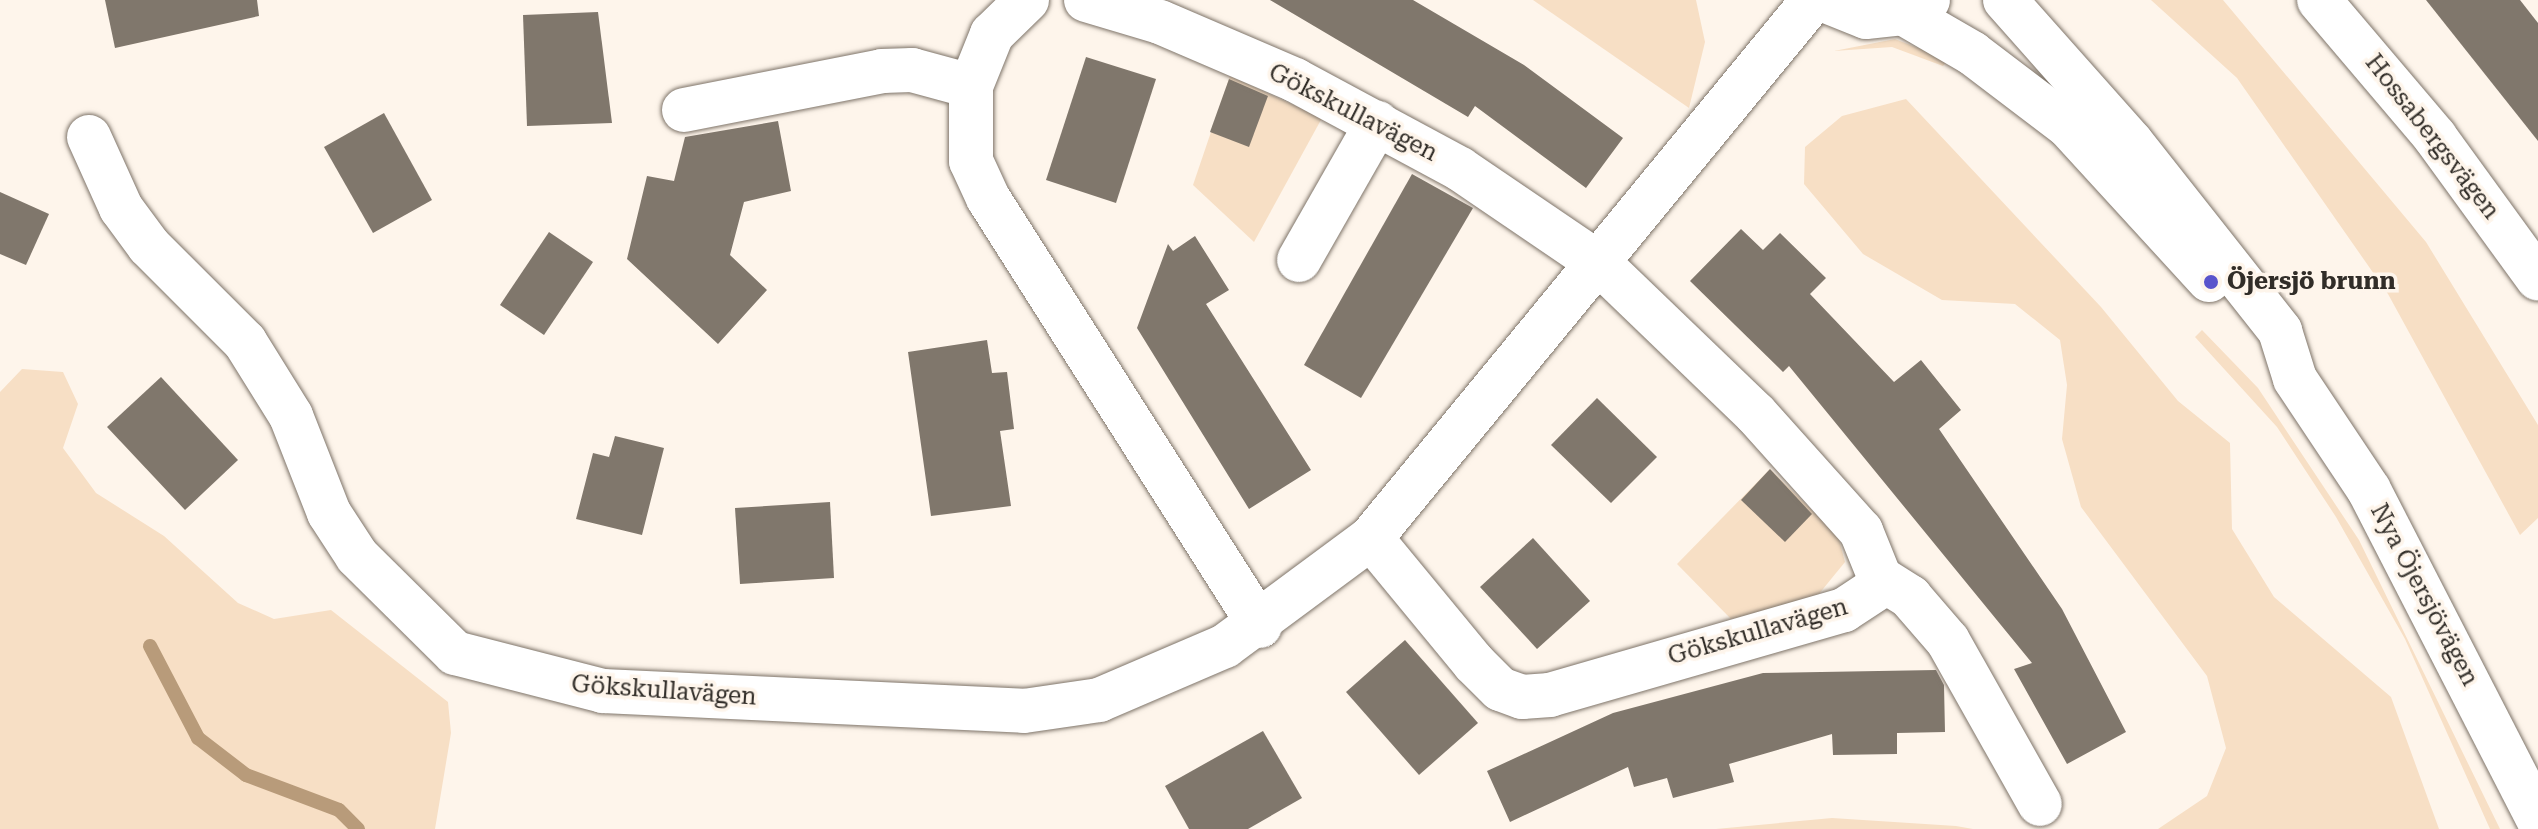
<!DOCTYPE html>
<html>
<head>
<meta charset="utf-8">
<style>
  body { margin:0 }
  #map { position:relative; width:2538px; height:829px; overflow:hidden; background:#fef5eb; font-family:"Roboto Serif",serif }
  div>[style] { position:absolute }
  .green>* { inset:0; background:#f7dfc5 }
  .stream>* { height:14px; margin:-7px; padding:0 7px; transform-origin:7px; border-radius:7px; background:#b89b7a }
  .building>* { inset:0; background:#80776c }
  .roads { filter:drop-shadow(0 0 2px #7e7469) drop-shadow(0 0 2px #7e7469) }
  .minor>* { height:44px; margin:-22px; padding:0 22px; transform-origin:22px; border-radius:22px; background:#fff }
  .dots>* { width:22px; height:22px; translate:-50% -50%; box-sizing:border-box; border:4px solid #fef5eb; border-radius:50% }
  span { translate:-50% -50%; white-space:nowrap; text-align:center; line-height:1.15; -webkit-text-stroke:7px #fef5eb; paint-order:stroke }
  .street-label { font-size:24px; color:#312d28 }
  .poi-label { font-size:24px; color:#312d28; font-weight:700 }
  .left { translate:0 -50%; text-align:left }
</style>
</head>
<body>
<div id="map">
  <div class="green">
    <i style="clip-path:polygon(1533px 0,1696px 0,1705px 42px,1689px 108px)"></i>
    <i style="clip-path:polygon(2151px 0,2223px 0,2426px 242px,2538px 425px,2538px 518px,2520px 535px,2388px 294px,2237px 78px)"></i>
    <i style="clip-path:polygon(1895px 39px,1948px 60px,1943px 66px,1892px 47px,1834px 51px)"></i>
    <i style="clip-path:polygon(1230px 76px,1322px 118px,1254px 242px,1193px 185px)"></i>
    <i style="clip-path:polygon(1906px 99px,2101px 307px,2178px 401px,2230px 443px,2232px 529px,2274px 597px,2391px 697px,2439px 829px,2158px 829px,2207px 796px,2226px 748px,2207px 676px,2081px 507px,2062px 439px,2067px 385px,2060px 340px,2015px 304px,1942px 300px,1863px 254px,1804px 184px,1805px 147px,1842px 116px)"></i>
    <i style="clip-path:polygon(2202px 330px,2258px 388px,2359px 540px,2500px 829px,2490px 829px,2405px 639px,2336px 517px,2277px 427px,2195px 337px)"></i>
    <i style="clip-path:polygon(22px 369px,63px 372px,78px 404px,63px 448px,96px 493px,164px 536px,238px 603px,274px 619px,331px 610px,448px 702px,451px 733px,435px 829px,0 829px,0 392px)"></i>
    <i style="clip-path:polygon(1770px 469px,1838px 536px,1845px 562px,1814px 600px,1731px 619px,1677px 564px)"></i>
    <i style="clip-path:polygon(1832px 818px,1956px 826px,1973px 829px,1716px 829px)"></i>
  </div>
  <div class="stream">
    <i style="left:150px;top:646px;width:104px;rotate:62.4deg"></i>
    <i style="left:198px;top:738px;width:61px;rotate:37.6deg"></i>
    <i style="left:246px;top:775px;width:99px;rotate:20.6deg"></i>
    <i style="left:339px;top:810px;width:27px;rotate:45deg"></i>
  </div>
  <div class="building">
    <i style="clip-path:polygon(105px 0,257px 0,259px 16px,115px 48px)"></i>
    <i style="clip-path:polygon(1270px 0,1413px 0,1524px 65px,1623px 138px,1586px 188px,1475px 106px,1468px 117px)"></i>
    <i style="clip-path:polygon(2426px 0,2520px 0,2538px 23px,2538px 141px)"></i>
    <i style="clip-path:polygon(598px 12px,612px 123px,527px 126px,523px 15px)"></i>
    <i style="clip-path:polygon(1086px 57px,1156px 79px,1116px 203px,1046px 180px)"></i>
    <i style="clip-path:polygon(1229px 79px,1268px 96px,1249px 147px,1210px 132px)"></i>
    <i style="clip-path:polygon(384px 113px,432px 200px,373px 233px,324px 147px)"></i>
    <i style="clip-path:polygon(778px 121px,791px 191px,744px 202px,730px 255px,767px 290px,718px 344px,627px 259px,647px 176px,674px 181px,685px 137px)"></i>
    <i style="clip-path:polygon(1412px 174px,1473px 208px,1361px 398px,1304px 365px)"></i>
    <i style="clip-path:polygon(0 192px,49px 214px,26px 265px,0 254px)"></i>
    <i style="clip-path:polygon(1741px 229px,1763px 250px,1780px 233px,1826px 278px,1810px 294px,1894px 382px,1921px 360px,1961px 410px,1939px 429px,2062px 609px,2126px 732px,2067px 764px,2014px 669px,2032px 663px,1789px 366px,1783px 372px,1690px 281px)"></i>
    <i style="clip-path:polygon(549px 232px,593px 262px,544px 335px,500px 305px)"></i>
    <i style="clip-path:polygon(1195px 236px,1229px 290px,1206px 304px,1311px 470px,1249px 509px,1137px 328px,1168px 244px,1173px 251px)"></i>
    <i style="clip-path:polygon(987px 340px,992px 373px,1007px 372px,1014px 429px,1000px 431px,1011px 506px,931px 516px,908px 352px)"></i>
    <i style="clip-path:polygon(161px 377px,238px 460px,185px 510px,107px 427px)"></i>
    <i style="clip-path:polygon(1597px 398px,1657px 457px,1611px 503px,1551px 445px)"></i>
    <i style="clip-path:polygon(615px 436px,664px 448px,642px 535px,576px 519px,593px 453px,609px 457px)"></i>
    <i style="clip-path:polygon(1770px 469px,1812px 514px,1785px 542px,1741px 500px)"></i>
    <i style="clip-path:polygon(830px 502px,834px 578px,740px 584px,735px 508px)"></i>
    <i style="clip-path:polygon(1533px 538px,1590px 601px,1537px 649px,1480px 587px)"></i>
    <i style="clip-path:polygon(1405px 640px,1478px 723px,1419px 775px,1346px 692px)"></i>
    <i style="clip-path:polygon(1936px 670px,1944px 685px,1945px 732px,1897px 733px,1897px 754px,1833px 755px,1832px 734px,1729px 764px,1734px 782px,1673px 798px,1667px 778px,1634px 787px,1628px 767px,1510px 822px,1487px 771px,1613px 713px,1763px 673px)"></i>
    <i style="clip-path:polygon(1263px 731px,1302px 798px,1248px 829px,1189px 829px,1165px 786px)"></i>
  </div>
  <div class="roads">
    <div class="minor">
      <i style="left:1027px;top:0;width:49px;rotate:135.8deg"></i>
      <i style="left:992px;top:34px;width:56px;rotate:112deg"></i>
      <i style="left:971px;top:86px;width:75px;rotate:90deg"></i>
      <i style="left:971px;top:161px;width:41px;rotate:65.3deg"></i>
      <i style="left:988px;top:198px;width:507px;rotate:57.56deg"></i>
      <i style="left:1086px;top:0;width:77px;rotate:16.6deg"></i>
      <i style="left:1160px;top:22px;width:147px;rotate:23.2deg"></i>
      <i style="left:1295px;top:80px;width:187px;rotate:28.3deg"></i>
      <i style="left:1460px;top:169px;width:171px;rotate:34.2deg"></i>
      <i style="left:1601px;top:265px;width:214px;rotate:43.9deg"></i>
      <i style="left:1755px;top:413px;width:159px;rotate:48.1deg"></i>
      <i style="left:1861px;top:531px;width:51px;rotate:68deg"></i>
      <i style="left:1880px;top:578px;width:9px;rotate:96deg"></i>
      <i style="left:1879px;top:587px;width:42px;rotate:146.7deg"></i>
      <i style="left:1844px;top:610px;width:306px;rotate:163.9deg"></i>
      <i style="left:1550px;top:695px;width:28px;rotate:176deg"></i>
      <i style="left:1522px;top:697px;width:23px;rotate:-160deg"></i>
      <i style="left:1500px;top:689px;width:37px;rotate:-135deg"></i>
      <i style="left:1474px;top:663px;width:162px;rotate:-129.5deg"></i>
      <i style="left:1824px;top:0;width:45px;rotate:22deg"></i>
      <i style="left:1866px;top:17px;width:37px;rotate:-6deg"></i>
      <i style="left:1903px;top:13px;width:28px;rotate:-27deg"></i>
      <i style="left:2005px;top:0;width:190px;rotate:48.4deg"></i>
      <i style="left:2131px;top:142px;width:241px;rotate:51.7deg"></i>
      <i style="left:2280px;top:331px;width:50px;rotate:72.6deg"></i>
      <i style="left:2295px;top:379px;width:133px;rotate:56.3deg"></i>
      <i style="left:2369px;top:490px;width:370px;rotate:62.8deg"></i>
      <i style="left:2319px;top:0;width:180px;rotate:49.7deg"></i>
      <i style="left:2435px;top:137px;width:175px;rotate:54deg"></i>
      <i style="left:1903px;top:13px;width:80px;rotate:30.1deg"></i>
      <i style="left:1972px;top:53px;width:121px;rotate:37.2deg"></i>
      <i style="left:2068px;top:126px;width:209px;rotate:47.5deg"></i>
      <i style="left:684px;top:110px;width:202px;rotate:-11.1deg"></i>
      <i style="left:882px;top:71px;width:30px;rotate:-2deg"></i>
      <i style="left:912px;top:70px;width:61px;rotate:15.2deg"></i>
      <i style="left:89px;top:137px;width:78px;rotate:65.7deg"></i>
      <i style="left:121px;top:208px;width:47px;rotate:53.6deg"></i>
      <i style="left:149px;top:246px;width:136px;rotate:45deg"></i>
      <i style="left:245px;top:342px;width:87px;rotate:58.1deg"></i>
      <i style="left:291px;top:416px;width:104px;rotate:68.6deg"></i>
      <i style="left:329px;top:513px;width:51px;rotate:56.9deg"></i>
      <i style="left:357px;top:556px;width:138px;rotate:44.7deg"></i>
      <i style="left:455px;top:653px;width:153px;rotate:14.4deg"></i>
      <i style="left:603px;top:691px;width:421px;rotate:2.7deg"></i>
      <i style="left:1024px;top:711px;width:76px;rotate:-8.3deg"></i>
      <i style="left:1099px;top:700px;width:137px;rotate:-23.2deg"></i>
      <i style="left:1225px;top:646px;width:182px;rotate:-36.5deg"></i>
      <i style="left:1371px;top:538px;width:696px;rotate:-50.59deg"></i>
      <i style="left:1299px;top:260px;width:158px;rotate:-60.3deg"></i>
      <i style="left:1880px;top:578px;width:36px;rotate:32deg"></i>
      <i style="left:1910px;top:597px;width:58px;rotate:49.2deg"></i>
      <i style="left:1948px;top:641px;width:187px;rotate:60.6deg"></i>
    </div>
  </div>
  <div class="dots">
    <i style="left:2211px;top:282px;background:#5954cc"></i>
  </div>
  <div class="street-label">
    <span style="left:1353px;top:113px;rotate:27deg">Gökskullavägen</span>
    <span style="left:2432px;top:137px;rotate:52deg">Hossabergsvägen</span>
    <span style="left:2424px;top:595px;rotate:62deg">Nya Öjersjövägen</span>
    <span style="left:1758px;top:632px;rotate:-16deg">Gökskullavägen</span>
    <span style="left:664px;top:691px;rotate:4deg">Gökskullavägen</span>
  </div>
  <div class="poi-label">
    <span class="left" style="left:2227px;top:282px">Öjersjö brunn</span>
  </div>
</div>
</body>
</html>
